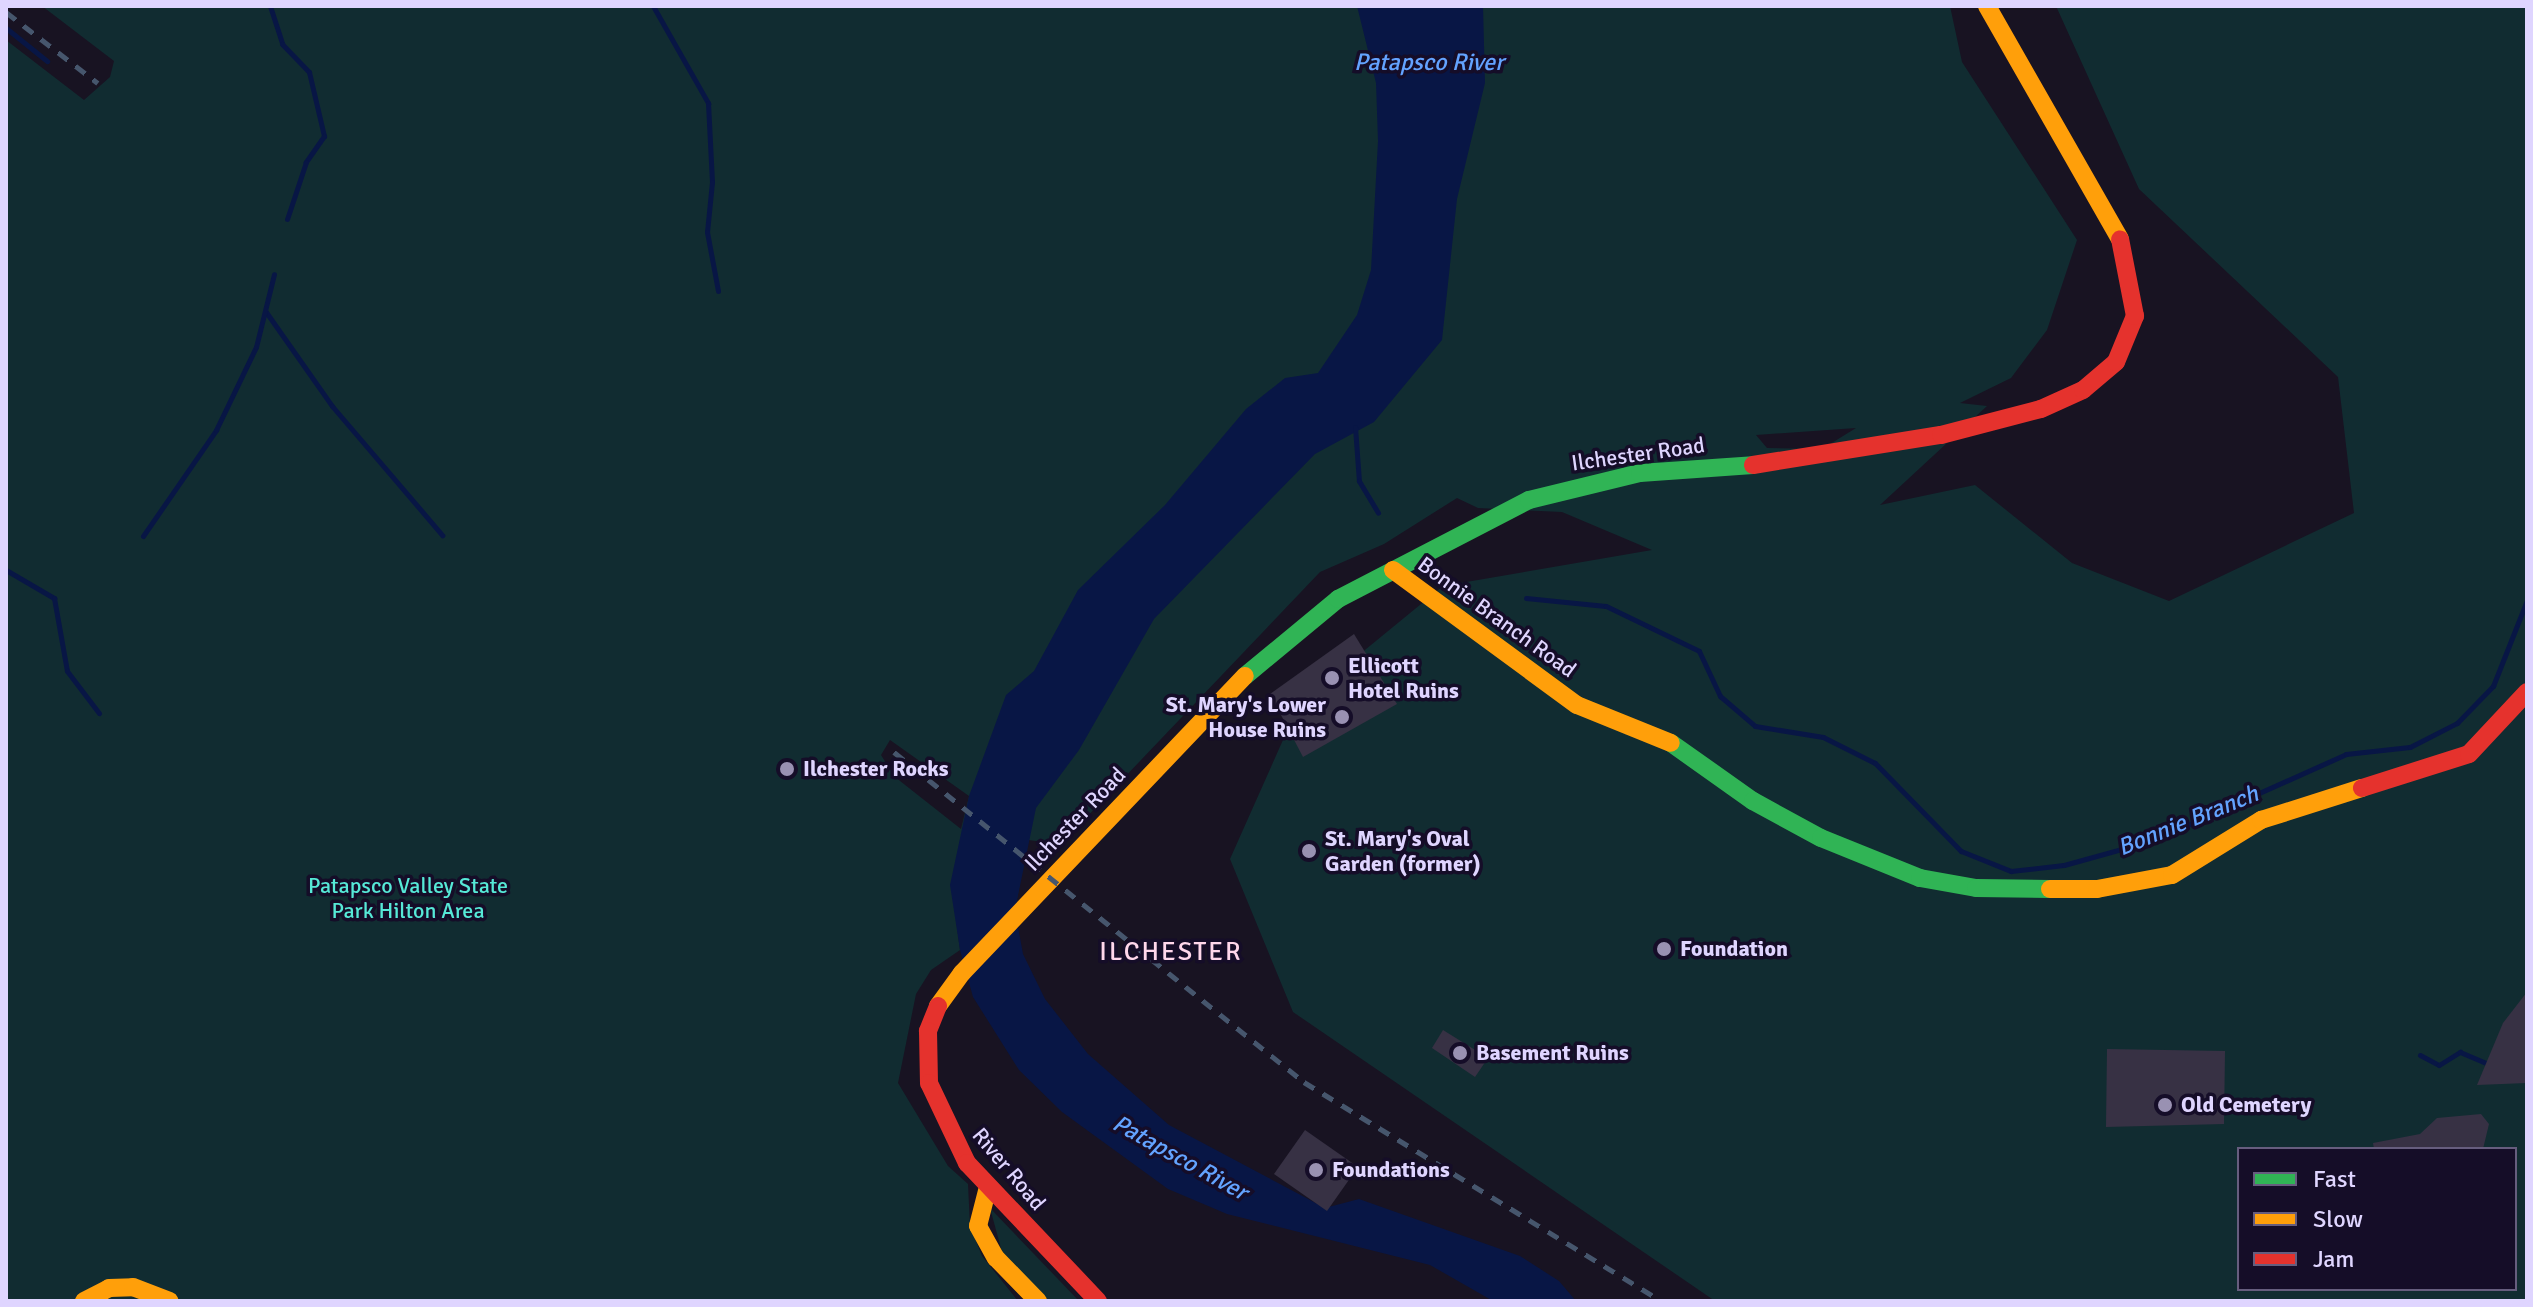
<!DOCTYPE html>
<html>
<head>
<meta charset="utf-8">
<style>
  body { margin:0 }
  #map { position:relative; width:2533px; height:1307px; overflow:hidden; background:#181322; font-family:Signika,sans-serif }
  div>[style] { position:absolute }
  .green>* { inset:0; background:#112c31 }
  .water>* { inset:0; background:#081645 }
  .stream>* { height:5px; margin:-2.5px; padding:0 2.5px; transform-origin:2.5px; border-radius:2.5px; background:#081645 }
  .building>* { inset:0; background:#373144 }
  .fast>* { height:18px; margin:-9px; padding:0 9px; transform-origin:9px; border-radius:9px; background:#30b455 }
  .slow>* { height:18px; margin:-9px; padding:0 9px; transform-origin:9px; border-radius:9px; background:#ff9f0a }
  .jam>* { height:18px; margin:-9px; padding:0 9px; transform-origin:9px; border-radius:9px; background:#e5322d }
  .rail>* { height:5px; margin-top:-2.5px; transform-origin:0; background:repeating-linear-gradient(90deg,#46566d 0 12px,transparent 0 22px) }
  .dots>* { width:22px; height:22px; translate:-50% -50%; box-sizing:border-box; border:4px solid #150d28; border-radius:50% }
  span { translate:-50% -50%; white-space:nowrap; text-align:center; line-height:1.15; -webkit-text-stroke:7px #150d28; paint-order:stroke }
  .street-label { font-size:22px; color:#dfd5ff }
  .poi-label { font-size:22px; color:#dfd5ff; font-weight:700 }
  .left { translate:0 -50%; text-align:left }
  .right { translate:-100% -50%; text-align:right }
  .park-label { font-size:22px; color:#56e9d7 }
  .water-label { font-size:24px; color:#63a3ff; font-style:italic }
  .quarter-label { font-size:26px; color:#ffd7eb; letter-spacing:2px }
  .frame { position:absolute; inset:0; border:8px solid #dfd5ff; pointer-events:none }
  .legend { position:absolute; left:2237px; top:1147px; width:280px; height:144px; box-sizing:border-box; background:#150d28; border:2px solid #665d7e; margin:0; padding:10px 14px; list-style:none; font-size:24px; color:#dfd5ff }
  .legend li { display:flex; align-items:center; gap:16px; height:40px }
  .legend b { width:40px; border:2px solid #665d7e }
</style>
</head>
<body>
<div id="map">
  <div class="green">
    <i style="clip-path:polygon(evenodd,42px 6px,1950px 6px,1962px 62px,2077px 240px,2047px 330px,2011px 378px,1960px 403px,1987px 406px,1880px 505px,1975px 485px,2072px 563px,2169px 601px,2354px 513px,2338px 377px,2139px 189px,2056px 6px,2527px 6px,2527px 1301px,1715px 1301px,1293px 1012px,1230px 859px,1299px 704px,1443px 586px,1652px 550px,1562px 512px,1478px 508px,1457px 498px,1384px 544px,1320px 572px,1061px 844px,1028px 840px,1015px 910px,956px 919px,960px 950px,931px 970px,916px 994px,898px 1083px,948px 1166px,968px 1184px,970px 1226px,982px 1256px,1018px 1301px,6px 1301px,6px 40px,84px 100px,110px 77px,114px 61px,42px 6px,1856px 428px,1822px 449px,1767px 448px,1756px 435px,1856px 428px,42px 6px,890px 740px,969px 796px,961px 829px,895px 777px,881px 755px,890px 740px,42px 6px,2239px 1149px,2515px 1149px,2515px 1289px,2239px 1289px,2239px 1149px)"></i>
    <i style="clip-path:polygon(990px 1208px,1079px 1301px,1049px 1301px,1002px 1252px)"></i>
  </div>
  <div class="water">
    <i style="clip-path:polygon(1357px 6px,1483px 6px,1485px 83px,1457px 199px,1442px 340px,1374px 422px,1315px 454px,1154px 619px,1079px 750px,1036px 808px,1015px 910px,1023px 954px,1045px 999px,1088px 1054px,1169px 1125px,1325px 1208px,1359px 1199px,1520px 1256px,1559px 1281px,1576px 1301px,1493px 1301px,1430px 1265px,1227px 1214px,1168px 1189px,1062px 1112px,1019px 1070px,973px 997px,960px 950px,950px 885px,969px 796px,1006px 695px,1034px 671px,1078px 590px,1165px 505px,1246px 409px,1285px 378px,1318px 373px,1357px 315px,1371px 270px,1378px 141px,1376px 83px)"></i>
  </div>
  <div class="stream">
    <i style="left:270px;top:6px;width:40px;rotate:72deg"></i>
    <i style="left:282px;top:44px;width:39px;rotate:46deg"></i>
    <i style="left:309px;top:72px;width:66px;rotate:76.8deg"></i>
    <i style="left:324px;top:136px;width:32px;rotate:125deg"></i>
    <i style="left:306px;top:162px;width:60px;rotate:108.4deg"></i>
    <i style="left:653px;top:6px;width:112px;rotate:60.4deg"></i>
    <i style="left:708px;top:103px;width:79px;rotate:87.1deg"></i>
    <i style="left:712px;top:182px;width:50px;rotate:95.7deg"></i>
    <i style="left:707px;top:232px;width:60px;rotate:79.4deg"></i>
    <i style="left:6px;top:28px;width:53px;rotate:38.8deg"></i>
    <i style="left:266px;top:312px;width:115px;rotate:54.9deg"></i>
    <i style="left:332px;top:406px;width:170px;rotate:49.5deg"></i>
    <i style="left:1355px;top:427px;width:54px;rotate:85.8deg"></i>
    <i style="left:1359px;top:481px;width:37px;rotate:59deg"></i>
    <i style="left:143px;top:536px;width:129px;rotate:-55.4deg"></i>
    <i style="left:216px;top:430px;width:92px;rotate:-64.3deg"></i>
    <i style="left:256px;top:347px;width:75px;rotate:-76.1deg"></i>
    <i style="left:6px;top:570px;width:56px;rotate:30.3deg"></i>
    <i style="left:54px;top:598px;width:74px;rotate:79.9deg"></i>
    <i style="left:67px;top:671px;width:53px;rotate:52.7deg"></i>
    <i style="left:1526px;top:598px;width:80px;rotate:5.7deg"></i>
    <i style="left:1606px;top:606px;width:103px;rotate:25.8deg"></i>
    <i style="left:1699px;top:651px;width:50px;rotate:65deg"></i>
    <i style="left:1720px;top:696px;width:46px;rotate:40.6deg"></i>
    <i style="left:1755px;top:726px;width:69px;rotate:9.2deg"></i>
    <i style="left:1823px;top:737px;width:58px;rotate:26.6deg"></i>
    <i style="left:1875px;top:763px;width:123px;rotate:45.7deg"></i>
    <i style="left:1961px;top:851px;width:54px;rotate:21.8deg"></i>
    <i style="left:2011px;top:871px;width:53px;rotate:-6.5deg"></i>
    <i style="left:2064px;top:865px;width:93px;rotate:-15.5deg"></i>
    <i style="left:2154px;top:840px;width:210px;rotate:-24.1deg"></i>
    <i style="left:2346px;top:754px;width:64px;rotate:-6.2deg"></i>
    <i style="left:2410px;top:747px;width:53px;rotate:-27.1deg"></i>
    <i style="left:2457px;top:723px;width:52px;rotate:-45.8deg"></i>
    <i style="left:2493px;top:686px;width:92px;rotate:-68.4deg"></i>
    <i style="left:2420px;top:1055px;width:21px;rotate:28deg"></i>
    <i style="left:2439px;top:1065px;width:25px;rotate:-32deg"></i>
    <i style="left:2460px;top:1052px;width:34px;rotate:23deg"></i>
  </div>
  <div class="building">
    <i style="clip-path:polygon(1354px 634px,1397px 704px,1303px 757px,1270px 694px)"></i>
    <i style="clip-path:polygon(2527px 992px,2527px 1083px,2477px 1085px,2503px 1023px)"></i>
    <i style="clip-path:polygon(1443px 1030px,1488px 1058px,1475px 1077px,1432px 1048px)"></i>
    <i style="clip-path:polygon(2107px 1049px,2225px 1051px,2224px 1124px,2106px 1127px)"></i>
    <i style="clip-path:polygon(2481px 1114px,2489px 1124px,2483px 1149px,2374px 1149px,2373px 1143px,2420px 1134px,2437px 1118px)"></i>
    <i style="clip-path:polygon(1305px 1130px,1358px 1167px,1327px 1211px,1274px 1174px)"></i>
  </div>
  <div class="fast">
    <i style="left:1245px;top:676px;width:121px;rotate:-39.6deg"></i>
    <i style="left:1338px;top:599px;width:215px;rotate:-27.4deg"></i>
    <i style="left:1529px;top:500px;width:114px;rotate:-13.7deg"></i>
    <i style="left:1640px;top:473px;width:113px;rotate:-4deg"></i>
    <i style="left:1671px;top:743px;width:100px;rotate:35.3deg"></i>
    <i style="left:1753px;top:801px;width:77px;rotate:28.6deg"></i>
    <i style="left:1821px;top:838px;width:107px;rotate:22deg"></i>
    <i style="left:1920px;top:878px;width:57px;rotate:10.1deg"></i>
    <i style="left:1976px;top:888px;width:74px;rotate:0.8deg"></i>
  </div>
  <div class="slow">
    <i style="left:1987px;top:6px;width:268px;rotate:60.3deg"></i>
    <i style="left:1393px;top:570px;width:228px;rotate:36.3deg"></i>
    <i style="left:1577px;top:705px;width:101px;rotate:22deg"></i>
    <i style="left:2050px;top:889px;width:47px"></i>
    <i style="left:2097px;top:889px;width:76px;rotate:-10.6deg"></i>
    <i style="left:2172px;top:875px;width:105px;rotate:-31.7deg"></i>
    <i style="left:2261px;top:820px;width:106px;rotate:-17.6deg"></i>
    <i style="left:938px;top:1006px;width:41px;rotate:-54deg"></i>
    <i style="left:962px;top:973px;width:410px;rotate:-46.4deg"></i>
    <i style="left:988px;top:1187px;width:40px;rotate:104.4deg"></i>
    <i style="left:978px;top:1226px;width:37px;rotate:61deg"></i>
    <i style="left:996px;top:1258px;width:60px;rotate:45.7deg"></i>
    <i style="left:84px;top:1301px;width:28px;rotate:-27deg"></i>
    <i style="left:109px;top:1288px;width:24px;rotate:-2deg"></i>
    <i style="left:133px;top:1287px;width:39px;rotate:21deg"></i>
  </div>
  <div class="jam">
    <i style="left:1753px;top:465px;width:190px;rotate:-9.1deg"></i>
    <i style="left:1941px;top:435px;width:103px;rotate:-14.6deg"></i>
    <i style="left:2041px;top:409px;width:46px;rotate:-24.3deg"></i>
    <i style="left:2083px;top:390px;width:43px;rotate:-40.3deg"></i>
    <i style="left:2116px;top:362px;width:50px;rotate:-67.6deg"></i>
    <i style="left:2135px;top:316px;width:78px;rotate:-101deg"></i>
    <i style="left:2362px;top:788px;width:112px;rotate:-17.6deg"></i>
    <i style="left:2469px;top:754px;width:85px;rotate:-46.9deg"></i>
    <i style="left:938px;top:1006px;width:27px;rotate:112deg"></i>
    <i style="left:928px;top:1031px;width:52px;rotate:88.9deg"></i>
    <i style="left:929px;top:1083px;width:89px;rotate:64.6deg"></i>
    <i style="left:967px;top:1163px;width:190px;rotate:46.5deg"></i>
  </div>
  <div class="rail">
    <i style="left:6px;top:12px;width:116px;rotate:37.7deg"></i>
    <i style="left:894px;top:752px;width:526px;rotate:38.83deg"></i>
    <i style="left:1304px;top:1082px;width:420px;rotate:31.5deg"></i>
  </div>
  <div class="dots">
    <i style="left:1332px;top:678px;background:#9991b2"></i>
    <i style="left:1342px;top:717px;background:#9991b2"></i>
    <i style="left:787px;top:769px;background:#9991b2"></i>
    <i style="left:1309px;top:851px;background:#9991b2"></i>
    <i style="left:1664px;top:949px;background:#9991b2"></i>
    <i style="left:1460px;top:1053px;background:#9991b2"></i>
    <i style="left:2165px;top:1105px;background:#9991b2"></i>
    <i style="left:1316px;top:1170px;background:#9991b2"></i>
  </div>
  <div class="street-label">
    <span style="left:1638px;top:454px;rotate:-8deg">Ilchester Road</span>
    <span style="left:1497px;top:617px;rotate:36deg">Bonnie Branch Road</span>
    <span style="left:1075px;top:819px;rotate:-46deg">Ilchester Road</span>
    <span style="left:1009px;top:1169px;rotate:50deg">River Road</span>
  </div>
  <div class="poi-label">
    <span class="left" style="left:1348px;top:678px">Ellicott<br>Hotel Ruins</span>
    <span class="right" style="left:1326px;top:717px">St. Mary's Lower<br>House Ruins</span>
    <span class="left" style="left:803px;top:769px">Ilchester Rocks</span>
    <span class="left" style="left:1325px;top:851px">St. Mary's Oval<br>Garden (former)</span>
    <span class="left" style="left:1680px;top:949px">Foundation</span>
    <span class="left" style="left:1476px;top:1053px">Basement Ruins</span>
    <span class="left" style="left:2181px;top:1105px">Old Cemetery</span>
    <span class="left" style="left:1332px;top:1170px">Foundations</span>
  </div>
  <div class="park-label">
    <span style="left:408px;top:898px">Patapsco Valley State<br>Park Hilton Area</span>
  </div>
  <div class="water-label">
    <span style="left:1429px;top:63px">Patapsco River</span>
    <span style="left:2188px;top:821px;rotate:-22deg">Bonnie Branch</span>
    <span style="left:1180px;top:1158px;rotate:29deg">Patapsco River</span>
  </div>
  <div class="quarter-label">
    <span style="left:1171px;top:953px">ILCHESTER</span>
  </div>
  <div class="frame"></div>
  <ul class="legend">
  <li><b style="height:10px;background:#30b455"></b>Fast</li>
  <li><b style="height:10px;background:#ff9f0a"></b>Slow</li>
  <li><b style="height:10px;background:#e5322d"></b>Jam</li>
  </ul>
</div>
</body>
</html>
